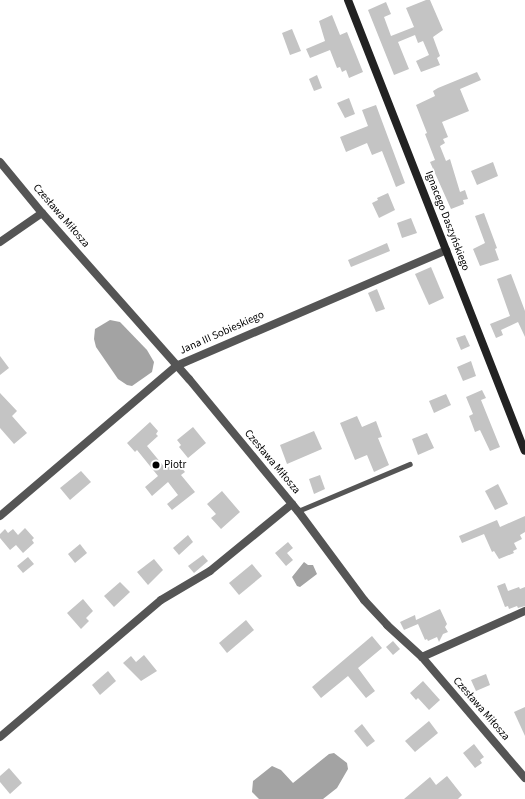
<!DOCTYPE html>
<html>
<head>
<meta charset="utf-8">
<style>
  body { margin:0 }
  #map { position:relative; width:525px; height:799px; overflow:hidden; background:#fff; font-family:"Source Sans 3",sans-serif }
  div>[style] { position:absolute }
  .water>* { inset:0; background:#a3a3a3 }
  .building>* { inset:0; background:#c4c4c4 }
  .lane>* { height:4.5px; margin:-2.25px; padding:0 2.25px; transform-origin:2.25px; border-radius:2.25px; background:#555 }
  .street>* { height:8px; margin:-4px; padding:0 4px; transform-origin:4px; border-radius:4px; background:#555 }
  .secondary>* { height:8px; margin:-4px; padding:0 4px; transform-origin:4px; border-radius:4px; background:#222 }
  .dots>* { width:11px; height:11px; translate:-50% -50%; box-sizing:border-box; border:2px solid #fff; border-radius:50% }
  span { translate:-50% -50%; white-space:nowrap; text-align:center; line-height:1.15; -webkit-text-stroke:3.5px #fff; paint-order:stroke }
  .street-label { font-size:11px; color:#000 }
  .poi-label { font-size:11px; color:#000 }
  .left { translate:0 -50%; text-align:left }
</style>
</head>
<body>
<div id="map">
  <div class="water">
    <i style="clip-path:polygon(110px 320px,120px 322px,147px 350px,154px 362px,152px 372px,132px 386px,127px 385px,118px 379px,96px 347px,94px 339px,95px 329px)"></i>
    <i style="clip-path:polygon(304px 562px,308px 565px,313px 565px,317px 574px,300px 587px,297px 586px,292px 577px)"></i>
    <i style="clip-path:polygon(334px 753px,347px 763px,348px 769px,337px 788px,323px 799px,259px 799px,252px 792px,253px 781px,272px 766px,281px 770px,293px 783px,329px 754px)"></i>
  </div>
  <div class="building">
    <i style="clip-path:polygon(426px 0,430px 0,443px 30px,433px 37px,440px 56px,437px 58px,440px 65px,421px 72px,416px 61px,429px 55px,423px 41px,418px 43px,415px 35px,398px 42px,409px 69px,394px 75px,368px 10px,386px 2px,391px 14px,384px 17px,391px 36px,414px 27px,406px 8px)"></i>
    <i style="clip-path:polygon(332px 15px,340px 35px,347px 32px,363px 72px,349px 78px,346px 70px,342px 72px,340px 67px,337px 68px,330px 50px,310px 58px,306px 49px,325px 41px,319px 21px)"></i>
    <i style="clip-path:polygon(292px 29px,301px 51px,290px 55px,282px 33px)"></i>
    <i style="clip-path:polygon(477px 72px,481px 80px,460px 89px,469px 111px,442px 122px,448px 137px,443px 139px,445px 143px,440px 146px,446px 161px,450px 159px,460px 192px,465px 190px,468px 199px,463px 200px,464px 204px,451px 209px,430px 162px,435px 160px,425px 134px,427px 133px,416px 105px,435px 96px,433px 91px,438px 88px)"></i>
    <i style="clip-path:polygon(317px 75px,322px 88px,314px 91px,309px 79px)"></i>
    <i style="clip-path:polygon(349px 98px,355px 114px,345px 118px,337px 103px)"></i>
    <i style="clip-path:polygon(376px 105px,405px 183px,396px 187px,382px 151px,372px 155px,367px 143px,346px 152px,340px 137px,368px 126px,362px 110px)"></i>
    <i style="clip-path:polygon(493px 162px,498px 176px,477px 185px,471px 171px)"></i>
    <i style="clip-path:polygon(388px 193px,395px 210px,379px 218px,372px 203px,378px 200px,377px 198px)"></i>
    <i style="clip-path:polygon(484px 213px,497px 248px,495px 249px,499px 260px,480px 266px,473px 249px,485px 243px,475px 216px)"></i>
    <i style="clip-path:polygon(411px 218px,417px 233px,402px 238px,397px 223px)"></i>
    <i style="clip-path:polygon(387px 243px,390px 251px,351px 267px,348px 260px)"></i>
    <i style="clip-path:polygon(431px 267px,444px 298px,429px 305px,415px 274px)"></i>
    <i style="clip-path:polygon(511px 274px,525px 311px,525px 337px,518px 322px,501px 330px,503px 335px,496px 338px,490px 324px,510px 316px,497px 279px)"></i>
    <i style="clip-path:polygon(377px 289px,385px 309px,376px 312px,368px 293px)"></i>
    <i style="clip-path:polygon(465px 335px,470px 346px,461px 350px,456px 338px)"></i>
    <i style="clip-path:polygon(0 356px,9px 368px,0 375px)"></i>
    <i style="clip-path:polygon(471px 361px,476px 376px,463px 381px,457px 367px)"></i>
    <i style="clip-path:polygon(482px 390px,486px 398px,481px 400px,500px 447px,490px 451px,480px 430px,475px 432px,469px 416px,473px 414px,466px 397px)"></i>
    <i style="clip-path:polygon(0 393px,17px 411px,12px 416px,27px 433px,14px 444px,0 428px)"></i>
    <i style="clip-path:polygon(446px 394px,451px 405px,434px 413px,429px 401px)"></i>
    <i style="clip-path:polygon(357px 416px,362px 427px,376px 421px,382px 437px,378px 438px,389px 465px,374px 472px,367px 455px,355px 460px,340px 423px)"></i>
    <i style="clip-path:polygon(150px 422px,158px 431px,156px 434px,158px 436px,147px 446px,166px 469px,176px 461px,185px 472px,181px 475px,195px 492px,172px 510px,167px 504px,178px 495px,168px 482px,152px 496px,145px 487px,158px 476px,137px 450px,135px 452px,127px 443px)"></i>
    <i style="clip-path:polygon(193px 427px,206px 443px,188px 458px,179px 447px,181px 445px,177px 440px)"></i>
    <i style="clip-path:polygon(314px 431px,322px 449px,287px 464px,280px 445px)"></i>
    <i style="clip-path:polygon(427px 433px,434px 448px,418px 455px,412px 439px)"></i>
    <i style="clip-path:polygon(81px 471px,91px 482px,70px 500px,60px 488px)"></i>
    <i style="clip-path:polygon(320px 475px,325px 489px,314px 494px,309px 479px)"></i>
    <i style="clip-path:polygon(498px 484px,508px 504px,495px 510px,485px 491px)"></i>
    <i style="clip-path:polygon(222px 491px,240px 512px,221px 529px,211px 518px,216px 514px,207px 504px)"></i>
    <i style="clip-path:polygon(525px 516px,525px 532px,520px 535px,522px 539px,514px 543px,517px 549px,513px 551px,514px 553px,499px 559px,494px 551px,492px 552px,484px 534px,462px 543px,459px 536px,497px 520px,500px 527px)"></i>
    <i style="clip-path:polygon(25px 528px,34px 538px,32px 540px,34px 543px,23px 553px,16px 545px,10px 550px,0 538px,0 534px,5px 529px,8px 533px,13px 529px,18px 535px)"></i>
    <i style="clip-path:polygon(188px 535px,193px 542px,179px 555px,173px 548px)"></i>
    <i style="clip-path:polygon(288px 542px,293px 548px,287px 553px,293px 560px,286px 566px,275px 553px)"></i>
    <i style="clip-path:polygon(80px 544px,87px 553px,75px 563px,68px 554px)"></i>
    <i style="clip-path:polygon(203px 555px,208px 561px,194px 573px,188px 566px)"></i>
    <i style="clip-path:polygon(28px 557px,34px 564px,23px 573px,17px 566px)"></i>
    <i style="clip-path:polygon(154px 559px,163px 570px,148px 585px,137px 572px)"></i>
    <i style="clip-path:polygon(252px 564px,262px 576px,239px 595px,229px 583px)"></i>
    <i style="clip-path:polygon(120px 582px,130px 592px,114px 607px,104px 596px)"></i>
    <i style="clip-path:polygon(505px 583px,508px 591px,519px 587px,520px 589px,525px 587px,525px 606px,518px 608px,517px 606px,509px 609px,508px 606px,505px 607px,497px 586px)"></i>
    <i style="clip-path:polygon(83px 599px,93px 611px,86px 618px,89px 621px,81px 629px,67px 613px)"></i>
    <i style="clip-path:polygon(440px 609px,447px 624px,445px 627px,448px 632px,443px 634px,439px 642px,437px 637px,428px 641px,427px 639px,425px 640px,418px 624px,404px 630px,400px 622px,415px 615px,416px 620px)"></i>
    <i style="clip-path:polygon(246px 620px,254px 630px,227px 653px,219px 643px)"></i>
    <i style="clip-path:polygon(372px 636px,382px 648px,358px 668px,375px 691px,366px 698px,348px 676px,321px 698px,312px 687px)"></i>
    <i style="clip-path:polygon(393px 641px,400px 649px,393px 655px,386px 647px)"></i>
    <i style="clip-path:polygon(144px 655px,157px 671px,141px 681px,123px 663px,131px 656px,136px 662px)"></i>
    <i style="clip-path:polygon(108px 671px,116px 681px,100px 695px,92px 685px)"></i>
    <i style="clip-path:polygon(486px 674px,490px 685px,476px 691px,471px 680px)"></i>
    <i style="clip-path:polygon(423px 681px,440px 700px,429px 710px,418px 698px,416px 700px,410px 693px)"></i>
    <i style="clip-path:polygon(525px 707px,525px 736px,514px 712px)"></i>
    <i style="clip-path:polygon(429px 721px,438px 733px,415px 752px,405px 741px)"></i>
    <i style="clip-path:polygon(362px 724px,375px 741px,367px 747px,354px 731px)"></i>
    <i style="clip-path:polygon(474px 744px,484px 757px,480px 760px,482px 763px,475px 768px,463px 753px)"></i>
    <i style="clip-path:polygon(9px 768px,22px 783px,10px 794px,0 782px,0 776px)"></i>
    <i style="clip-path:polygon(447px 776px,462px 795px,458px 799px,404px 799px,430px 777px,436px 785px)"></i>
  </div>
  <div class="lane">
    <i style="left:298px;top:511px;width:121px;rotate:-22.8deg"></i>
  </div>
  <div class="street">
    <i style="left:0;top:162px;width:66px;rotate:50.5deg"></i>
    <i style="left:42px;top:213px;width:222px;rotate:48.5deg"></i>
    <i style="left:189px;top:379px;width:171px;rotate:50.5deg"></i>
    <i style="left:298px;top:511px;width:111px;rotate:53.4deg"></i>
    <i style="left:364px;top:600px;width:34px;rotate:47deg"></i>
    <i style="left:387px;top:625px;width:47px;rotate:42.4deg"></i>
    <i style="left:422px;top:657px;width:159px;rotate:49.6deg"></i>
    <i style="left:0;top:242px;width:51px;rotate:-34.6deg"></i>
    <i style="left:0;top:516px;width:231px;rotate:-40.4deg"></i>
    <i style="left:176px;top:366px;width:294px;rotate:-23.2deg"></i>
    <i style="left:422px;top:657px;width:113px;rotate:-24.1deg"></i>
    <i style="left:0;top:737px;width:211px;rotate:-40.4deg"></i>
    <i style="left:161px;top:600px;width:57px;rotate:-30.6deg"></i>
    <i style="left:210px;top:571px;width:106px;rotate:-39.3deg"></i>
  </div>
  <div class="secondary">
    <i style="left:348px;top:0;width:484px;rotate:68.6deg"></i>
  </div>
  <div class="dots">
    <i style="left:156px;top:465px;background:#000"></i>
  </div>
  <div class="street-label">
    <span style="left:61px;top:216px;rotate:49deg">Czesława Miłosza</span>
    <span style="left:447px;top:221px;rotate:69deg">Ignacego Daszyńskiego</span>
    <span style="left:222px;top:333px;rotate:-24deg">Jana III Sobieskiego</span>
    <span style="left:272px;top:462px;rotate:50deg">Czesława Miłosza</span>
    <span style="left:481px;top:709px;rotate:49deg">Czesława Miłosza</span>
  </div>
  <div class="poi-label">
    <span class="left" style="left:164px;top:465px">Piotr</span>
  </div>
</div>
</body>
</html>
